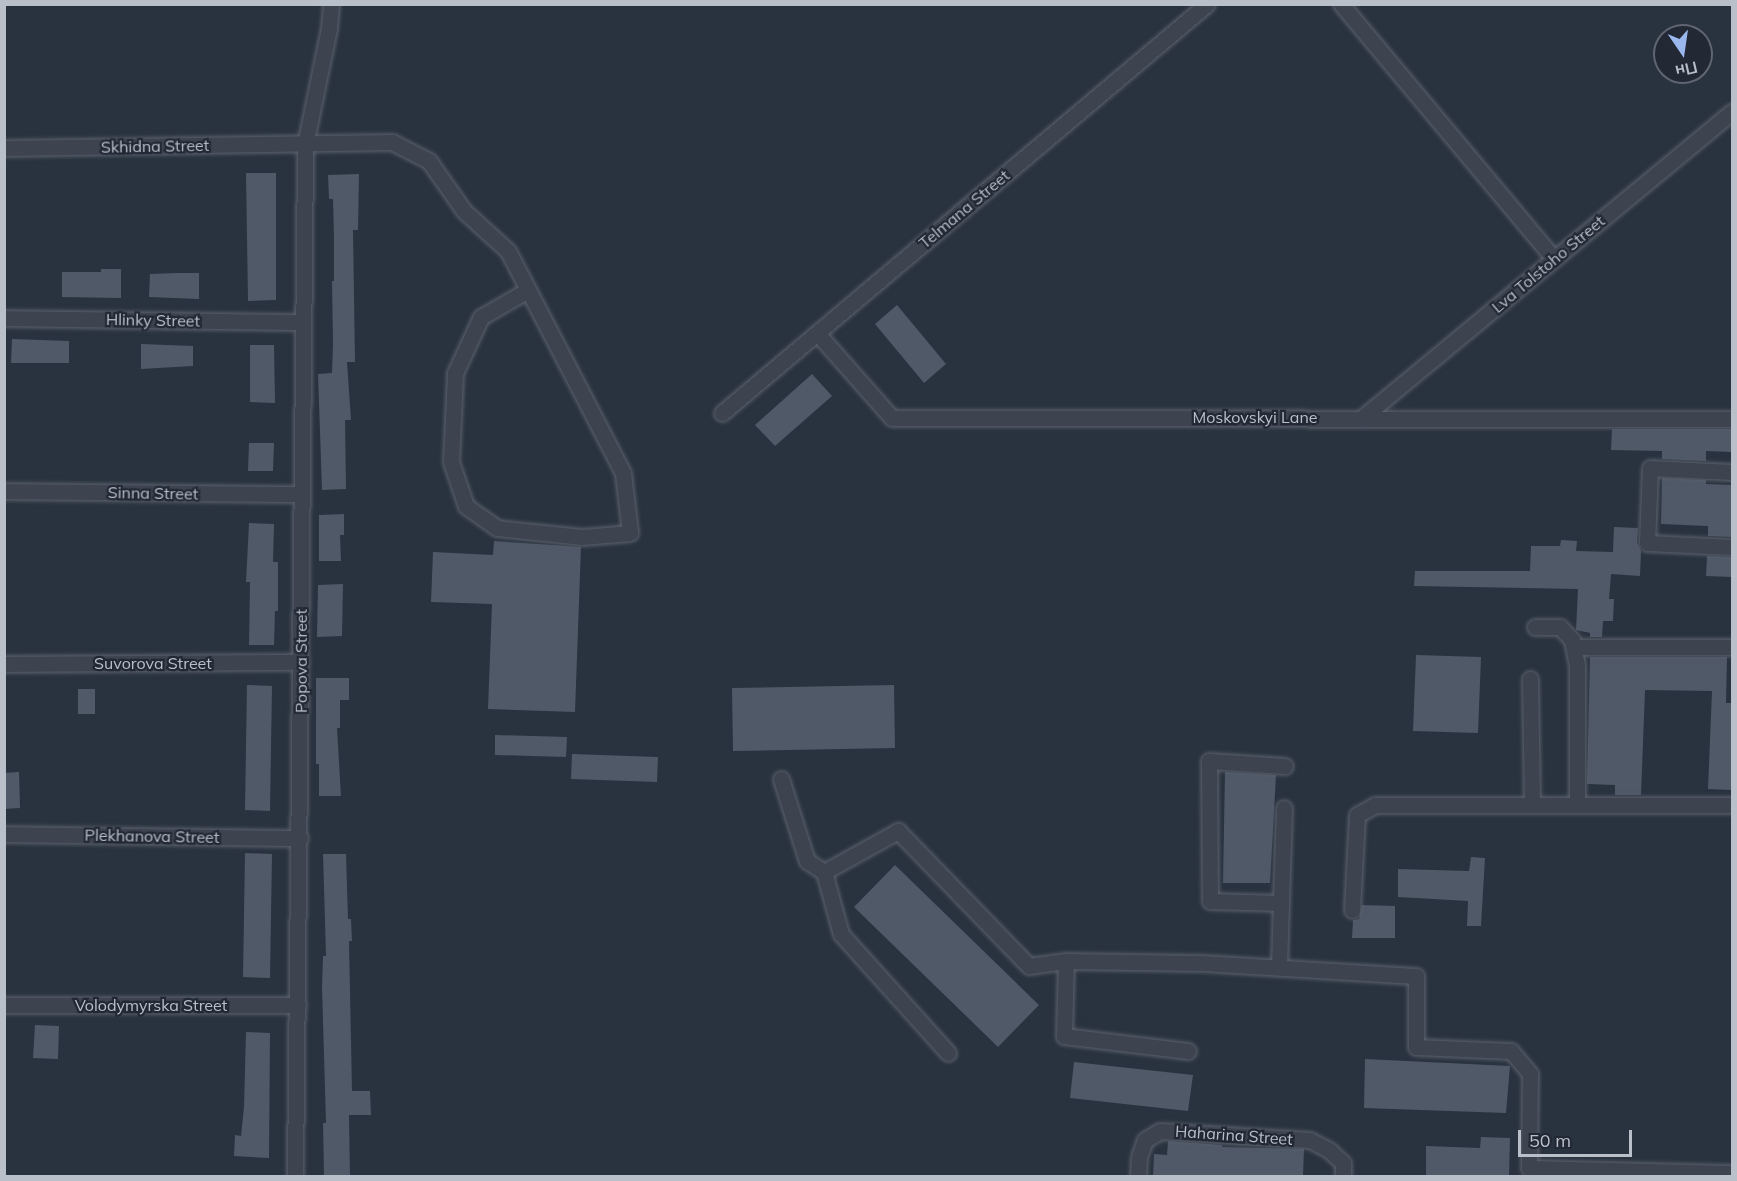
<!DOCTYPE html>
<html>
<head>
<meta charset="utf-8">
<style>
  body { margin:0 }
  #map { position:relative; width:1737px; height:1181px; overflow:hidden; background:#29323f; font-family:Mulish,sans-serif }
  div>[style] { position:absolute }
  .building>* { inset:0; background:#505968 }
  .roads { filter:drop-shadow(0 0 2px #5b626d) drop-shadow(0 0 2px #5b626d) }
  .minor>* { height:15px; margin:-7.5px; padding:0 7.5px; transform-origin:7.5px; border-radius:7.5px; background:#3d4450 }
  span { translate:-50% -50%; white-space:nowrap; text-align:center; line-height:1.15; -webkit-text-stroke:4.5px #222935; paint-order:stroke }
  .street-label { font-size:16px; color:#bac0ca }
  .frame { position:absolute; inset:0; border:6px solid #bac0ca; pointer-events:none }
  .north { position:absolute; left:1653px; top:24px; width:60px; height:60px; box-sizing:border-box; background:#222935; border:2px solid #5f6571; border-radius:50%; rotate:167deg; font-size:16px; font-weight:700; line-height:24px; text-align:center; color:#bac0ca }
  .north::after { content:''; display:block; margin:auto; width:21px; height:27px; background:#9bb8ee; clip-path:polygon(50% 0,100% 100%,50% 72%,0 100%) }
  .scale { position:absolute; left:1518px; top:1130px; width:114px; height:27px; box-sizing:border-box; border:3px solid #bac0ca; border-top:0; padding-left:8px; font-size:18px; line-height:21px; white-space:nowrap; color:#bac0ca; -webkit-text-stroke:4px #222935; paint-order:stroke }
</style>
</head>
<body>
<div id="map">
  <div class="building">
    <i style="clip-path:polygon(246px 173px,276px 173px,276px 300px,248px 301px)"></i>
    <i style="clip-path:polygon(359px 174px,358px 230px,353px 230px,355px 362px,347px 362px,351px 420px,345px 420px,346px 489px,322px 490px,318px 374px,332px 373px,333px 343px,332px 281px,334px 281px,334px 238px,333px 199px,329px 199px,328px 175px)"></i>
    <i style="clip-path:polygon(101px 269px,121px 269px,121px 298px,62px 297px,62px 272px,101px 272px)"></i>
    <i style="clip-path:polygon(177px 273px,199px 273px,199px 299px,149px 297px,150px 274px)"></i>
    <i style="clip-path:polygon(897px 305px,946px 364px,924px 383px,875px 324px)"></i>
    <i style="clip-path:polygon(12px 339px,69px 341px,69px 363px,11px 363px)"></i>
    <i style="clip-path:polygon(141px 344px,193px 346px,193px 366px,141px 369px)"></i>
    <i style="clip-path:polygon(250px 345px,274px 345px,275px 403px,250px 402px)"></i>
    <i style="clip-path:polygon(812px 374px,832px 396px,775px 446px,755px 425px)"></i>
    <i style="clip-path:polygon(1612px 429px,1732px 429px,1732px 452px,1706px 451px,1706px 461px,1662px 459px,1662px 451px,1611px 450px)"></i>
    <i style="clip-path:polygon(249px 443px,274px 443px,273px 471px,248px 471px)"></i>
    <i style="clip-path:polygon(1662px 478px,1706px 480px,1706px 484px,1732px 485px,1732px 537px,1708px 536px,1708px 526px,1661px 524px)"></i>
    <i style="clip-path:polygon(344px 514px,344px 535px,340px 535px,341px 561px,319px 561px,319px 515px)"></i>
    <i style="clip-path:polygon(249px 523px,274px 524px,273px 562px,278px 562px,278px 611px,275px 611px,274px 645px,249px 645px,250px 582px,246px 582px)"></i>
    <i style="clip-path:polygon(1614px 527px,1638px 528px,1637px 543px,1641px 551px,1640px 576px,1611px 574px,1609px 599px,1614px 599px,1613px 621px,1603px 621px,1602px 637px,1590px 637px,1590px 633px,1576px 630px,1578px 589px,1414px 586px,1415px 571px,1530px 571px,1531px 546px,1560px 546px,1561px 540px,1577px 541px,1576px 551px,1613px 552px)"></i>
    <i style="clip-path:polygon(494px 541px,581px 547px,575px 712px,488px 709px,492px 604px,431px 602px,433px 552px,493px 555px)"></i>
    <i style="clip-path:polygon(1707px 556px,1732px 557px,1732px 577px,1706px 576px)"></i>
    <i style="clip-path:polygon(343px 584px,342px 636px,317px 637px,318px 585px)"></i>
    <i style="clip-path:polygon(1416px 655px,1481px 657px,1478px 733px,1413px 731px)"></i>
    <i style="clip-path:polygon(1590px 657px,1727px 657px,1726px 703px,1732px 703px,1732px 790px,1708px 789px,1712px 691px,1645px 690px,1641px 795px,1615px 795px,1615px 785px,1587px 784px)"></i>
    <i style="clip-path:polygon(316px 678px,349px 678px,349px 700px,340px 700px,340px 728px,337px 728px,341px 796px,319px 796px,319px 764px,316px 764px)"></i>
    <i style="clip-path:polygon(247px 685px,272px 686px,270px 811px,245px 810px)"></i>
    <i style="clip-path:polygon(894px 685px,895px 748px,733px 751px,732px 688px)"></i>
    <i style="clip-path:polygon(78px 689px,95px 689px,95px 714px,78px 714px)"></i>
    <i style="clip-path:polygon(495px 735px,567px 737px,566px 757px,495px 755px)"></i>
    <i style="clip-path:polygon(572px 754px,658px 757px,657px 782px,571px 779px)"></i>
    <i style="clip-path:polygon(19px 772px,20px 808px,4px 809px,4px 773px)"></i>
    <i style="clip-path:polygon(1225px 772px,1276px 775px,1270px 883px,1223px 883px)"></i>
    <i style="clip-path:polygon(245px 853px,272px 854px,270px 978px,243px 977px)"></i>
    <i style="clip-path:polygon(323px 854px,346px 854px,348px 919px,351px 919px,352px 941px,349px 941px,352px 1091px,370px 1091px,371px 1115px,349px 1115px,350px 1176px,324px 1176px,323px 1123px,326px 1123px,322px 987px,323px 956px,326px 956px)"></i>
    <i style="clip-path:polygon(1471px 857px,1485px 858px,1481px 926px,1467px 926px,1468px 901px,1398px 897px,1398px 869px,1469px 871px)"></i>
    <i style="clip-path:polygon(895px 865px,1039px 1005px,998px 1047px,854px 907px)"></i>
    <i style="clip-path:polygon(1362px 905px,1395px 906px,1395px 938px,1352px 938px,1353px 920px,1359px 919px)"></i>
    <i style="clip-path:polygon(35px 1025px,59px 1026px,58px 1059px,33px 1058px)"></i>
    <i style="clip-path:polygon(246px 1032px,270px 1033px,269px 1158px,234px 1156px,235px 1135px,241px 1136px,244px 1107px)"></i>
    <i style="clip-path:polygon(1365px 1059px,1510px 1066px,1506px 1113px,1364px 1108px)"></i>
    <i style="clip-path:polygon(1074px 1062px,1193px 1075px,1188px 1111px,1070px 1098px)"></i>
    <i style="clip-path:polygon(1481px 1137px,1510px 1138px,1509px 1176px,1426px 1176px,1426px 1146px,1480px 1148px)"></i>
    <i style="clip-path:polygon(1168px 1141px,1222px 1145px,1222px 1147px,1304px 1149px,1303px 1176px,1153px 1176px,1154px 1154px,1167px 1155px)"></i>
  </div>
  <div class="roads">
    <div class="minor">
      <i style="left:1341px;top:4px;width:332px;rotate:50.1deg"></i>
      <i style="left:4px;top:148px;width:388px;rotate:-0.9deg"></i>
      <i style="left:392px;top:142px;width:42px;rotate:27.2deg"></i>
      <i style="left:429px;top:161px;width:61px;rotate:55deg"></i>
      <i style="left:464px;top:211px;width:59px;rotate:42.3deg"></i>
      <i style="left:508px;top:251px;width:250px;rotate:62.6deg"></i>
      <i style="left:623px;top:473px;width:60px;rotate:83.3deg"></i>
      <i style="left:630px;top:533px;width:48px;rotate:175.2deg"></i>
      <i style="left:582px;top:537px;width:85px;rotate:-174deg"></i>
      <i style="left:497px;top:528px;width:38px;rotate:-145deg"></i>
      <i style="left:466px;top:506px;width:46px;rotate:-108.8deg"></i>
      <i style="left:451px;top:462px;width:89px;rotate:-87.4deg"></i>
      <i style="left:455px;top:373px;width:62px;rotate:-65.1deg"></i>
      <i style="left:481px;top:317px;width:54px;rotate:-29.9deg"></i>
      <i style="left:4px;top:318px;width:298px;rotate:0.8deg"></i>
      <i style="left:817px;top:333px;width:113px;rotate:48.6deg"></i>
      <i style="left:892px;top:418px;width:840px;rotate:0.07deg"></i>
      <i style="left:722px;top:413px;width:634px;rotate:-40.14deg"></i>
      <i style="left:1363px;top:417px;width:479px;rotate:-39.6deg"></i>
      <i style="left:1732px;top:472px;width:82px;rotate:-177.2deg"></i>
      <i style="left:1650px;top:468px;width:75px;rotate:92.3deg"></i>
      <i style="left:1647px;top:543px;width:85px;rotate:2.7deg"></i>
      <i style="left:4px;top:491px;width:297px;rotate:0.6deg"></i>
      <i style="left:1535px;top:627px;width:25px"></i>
      <i style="left:1560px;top:627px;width:18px;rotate:47deg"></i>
      <i style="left:1572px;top:640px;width:25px;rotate:79deg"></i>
      <i style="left:1577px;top:665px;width:139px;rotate:90deg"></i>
      <i style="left:1574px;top:647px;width:158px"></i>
      <i style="left:4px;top:664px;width:297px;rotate:-0.4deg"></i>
      <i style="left:1530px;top:679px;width:125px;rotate:89.1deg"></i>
      <i style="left:781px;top:779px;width:86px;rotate:72.4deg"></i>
      <i style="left:807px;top:861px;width:20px;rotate:33deg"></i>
      <i style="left:824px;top:872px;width:85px;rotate:-29deg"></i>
      <i style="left:898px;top:831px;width:188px;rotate:45.9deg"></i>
      <i style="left:1029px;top:966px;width:37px;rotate:-8deg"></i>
      <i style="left:4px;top:834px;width:296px;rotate:0.8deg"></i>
      <i style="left:824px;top:872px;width:64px;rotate:74.7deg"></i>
      <i style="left:841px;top:934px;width:160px;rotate:48deg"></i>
      <i style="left:1281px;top:903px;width:71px;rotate:-178.4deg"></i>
      <i style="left:1210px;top:901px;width:140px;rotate:-90.4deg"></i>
      <i style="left:1209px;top:761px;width:76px;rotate:3.8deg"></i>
      <i style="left:1352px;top:910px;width:95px;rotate:-87deg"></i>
      <i style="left:1357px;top:815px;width:21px;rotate:-29deg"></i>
      <i style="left:1375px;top:805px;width:357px"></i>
      <i style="left:1279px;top:966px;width:158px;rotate:-88.2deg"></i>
      <i style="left:4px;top:1005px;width:294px"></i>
      <i style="left:1188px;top:1051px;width:125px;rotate:-173.1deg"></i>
      <i style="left:1064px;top:1036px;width:75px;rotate:-88.5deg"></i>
      <i style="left:1066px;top:961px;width:136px;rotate:0.8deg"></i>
      <i style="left:1202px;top:963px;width:214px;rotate:3.5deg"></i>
      <i style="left:1416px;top:976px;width:71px;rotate:90deg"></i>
      <i style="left:1416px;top:1047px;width:95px;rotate:2.4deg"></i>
      <i style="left:1511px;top:1051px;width:30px;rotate:50deg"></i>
      <i style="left:1530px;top:1074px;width:94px;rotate:90.6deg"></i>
      <i style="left:1529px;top:1168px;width:203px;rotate:1.4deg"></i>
      <i style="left:295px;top:1176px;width:1031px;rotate:-89.44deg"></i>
      <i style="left:305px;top:145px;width:119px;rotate:-78.4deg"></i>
      <i style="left:329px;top:28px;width:24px;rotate:-85deg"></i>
      <i style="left:1138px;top:1176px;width:19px;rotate:-87deg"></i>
      <i style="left:1139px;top:1157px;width:18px;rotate:-71deg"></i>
      <i style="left:1145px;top:1140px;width:17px;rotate:-31deg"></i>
      <i style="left:1160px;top:1131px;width:150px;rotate:3.4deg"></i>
      <i style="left:1310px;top:1140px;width:21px;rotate:28deg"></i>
      <i style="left:1329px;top:1150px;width:19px;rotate:43deg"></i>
      <i style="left:1343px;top:1163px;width:13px;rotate:90deg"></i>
    </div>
  </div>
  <div class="street-label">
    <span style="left:155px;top:146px;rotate:-1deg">Skhidna Street</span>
    <span style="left:964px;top:209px;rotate:-40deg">Telmana Street</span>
    <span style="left:1548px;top:264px;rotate:-40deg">Lva Tolstoho Street</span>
    <span style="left:153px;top:320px;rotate:1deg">Hlinky Street</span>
    <span style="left:1255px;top:417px">Moskovskyi Lane</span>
    <span style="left:153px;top:493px;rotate:1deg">Sinna Street</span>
    <span style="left:301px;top:661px;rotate:-90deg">Popova Street</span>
    <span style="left:153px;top:663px">Suvorova Street</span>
    <span style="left:152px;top:836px;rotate:1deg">Plekhanova Street</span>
    <span style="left:151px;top:1005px">Volodymyrska Street</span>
    <span style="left:1234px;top:1135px;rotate:4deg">Haharina Street</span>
  </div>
  <div class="frame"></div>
  <div class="north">Пн</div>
  <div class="scale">50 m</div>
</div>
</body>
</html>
